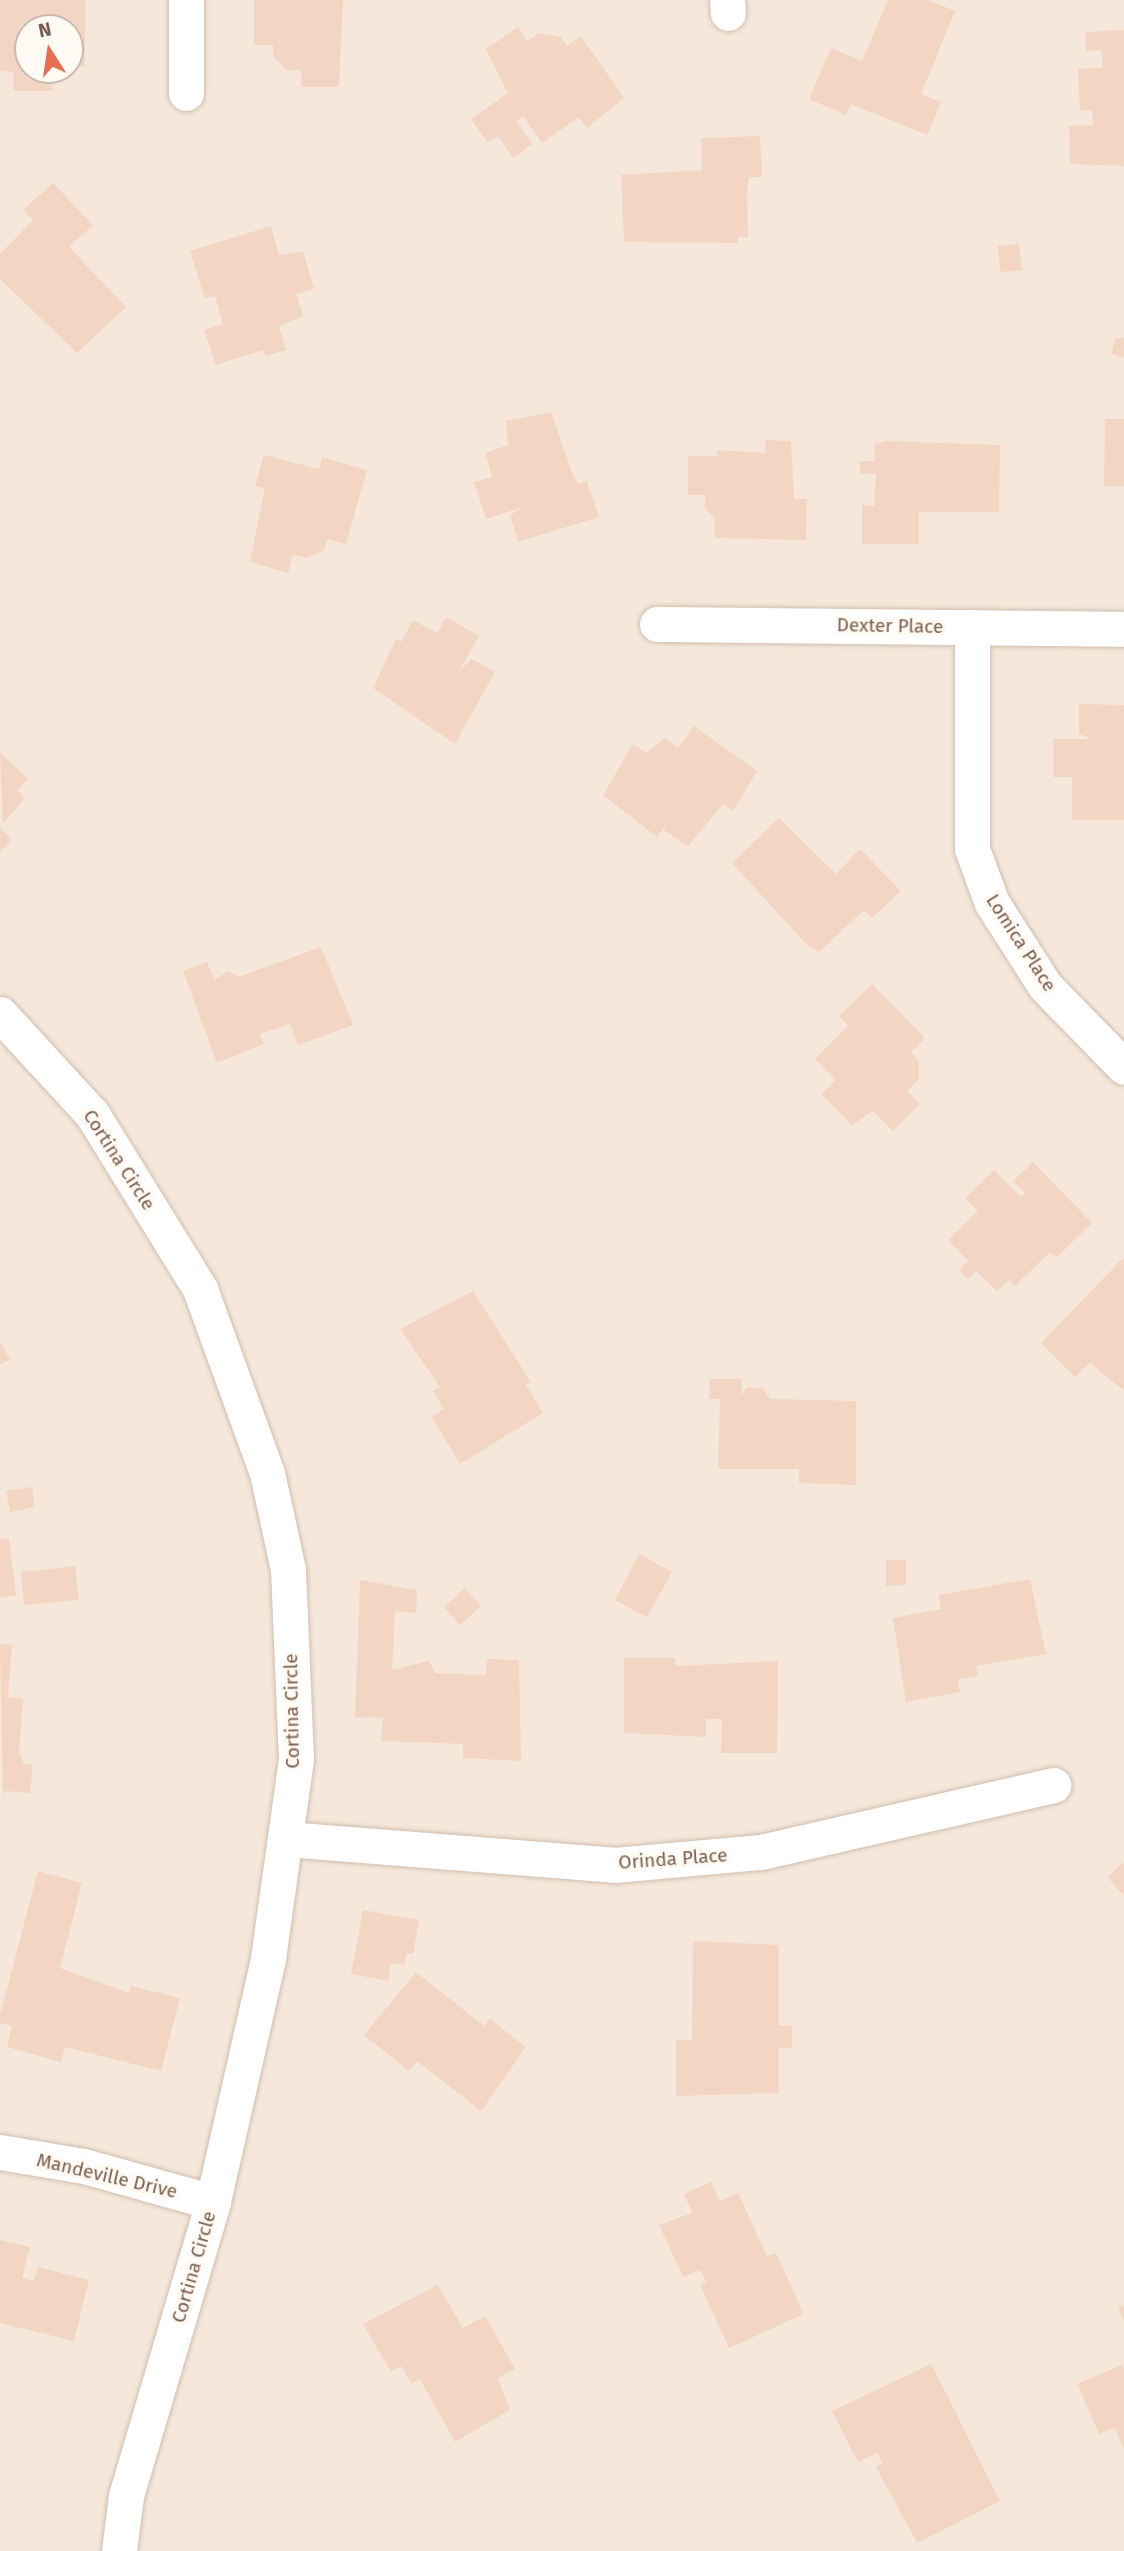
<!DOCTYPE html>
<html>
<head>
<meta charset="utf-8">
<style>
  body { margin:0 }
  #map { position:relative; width:1124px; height:2551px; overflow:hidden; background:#fdf6ec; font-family:"Fira Sans",sans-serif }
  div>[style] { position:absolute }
  .residential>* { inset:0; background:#f5e8da }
  .building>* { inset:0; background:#f3d5c3 }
  .roads { filter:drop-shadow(0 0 2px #d1beb0) drop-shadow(0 0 2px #d1beb0) }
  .minor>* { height:35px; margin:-17.5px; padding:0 17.5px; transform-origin:17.5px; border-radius:17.5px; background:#fff }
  span { translate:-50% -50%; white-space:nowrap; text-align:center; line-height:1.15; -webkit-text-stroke:7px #fffaf3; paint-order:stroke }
  .street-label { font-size:19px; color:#7a5c4d }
  .north { position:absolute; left:14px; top:14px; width:70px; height:70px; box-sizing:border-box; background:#fffaf3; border:2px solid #cabbb1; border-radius:50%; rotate:348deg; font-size:19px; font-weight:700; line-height:28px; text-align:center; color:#7a5c4d }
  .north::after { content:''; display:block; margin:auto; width:24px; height:32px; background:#e76f51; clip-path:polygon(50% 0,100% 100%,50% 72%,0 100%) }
</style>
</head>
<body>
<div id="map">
  <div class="residential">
    <i style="clip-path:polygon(evenodd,0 0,1124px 0,1124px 2551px,0 2551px,0 0,28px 28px,70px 28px,70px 70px,28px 70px,28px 28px)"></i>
  </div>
  <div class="building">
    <i style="clip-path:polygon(0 0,85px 0,85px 67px,70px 67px,70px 28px,28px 28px,28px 70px,52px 70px,52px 91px,13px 91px,13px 72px,0 71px)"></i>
    <i style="clip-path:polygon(254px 0,343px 0,339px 87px,301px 87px,301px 70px,286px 70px,273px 56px,273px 45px,254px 45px)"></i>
    <i style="clip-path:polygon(888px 0,928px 0,955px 11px,921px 94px,941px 102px,927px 135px,851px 104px,846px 115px,809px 99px,831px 48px,862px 61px)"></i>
    <i style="clip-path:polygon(518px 27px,527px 41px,539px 33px,561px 37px,567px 46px,581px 36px,624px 98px,587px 128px,579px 117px,542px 143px,523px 116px,516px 121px,532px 144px,513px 158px,498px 136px,488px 143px,471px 119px,508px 93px,486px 49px)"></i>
    <i style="clip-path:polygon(1124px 30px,1124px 166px,1070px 164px,1069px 126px,1093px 125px,1092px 110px,1080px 111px,1078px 69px,1103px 68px,1101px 50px,1086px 51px,1085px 32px)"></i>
    <i style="clip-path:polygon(760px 136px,762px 177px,749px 177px,747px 191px,748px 237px,738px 237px,738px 243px,624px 242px,621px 175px,702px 170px,701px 138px)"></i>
    <i style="clip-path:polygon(53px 183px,93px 225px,69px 247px,126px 307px,77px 353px,0 279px,0 254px,33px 220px,23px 210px)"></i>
    <i style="clip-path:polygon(271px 226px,279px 255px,303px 251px,314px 289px,296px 294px,303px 316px,279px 327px,286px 350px,266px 356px,263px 350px,216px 365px,204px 330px,223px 324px,215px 296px,205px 299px,190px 251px)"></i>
    <i style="clip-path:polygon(1019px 244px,1022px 270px,1000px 272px,998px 246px)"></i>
    <i style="clip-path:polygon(1115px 338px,1124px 338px,1124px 358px,1112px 354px)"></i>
    <i style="clip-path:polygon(551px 412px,573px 475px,579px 484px,587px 481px,599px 517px,518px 542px,510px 515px,523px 507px,486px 519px,474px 482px,492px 477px,485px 453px,508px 445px,506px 421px)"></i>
    <i style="clip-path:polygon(1105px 419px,1124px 419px,1124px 486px,1104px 486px)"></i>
    <i style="clip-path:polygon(765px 440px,791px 441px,794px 499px,807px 499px,806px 540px,715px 538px,715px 518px,705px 508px,705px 495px,688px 495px,688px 456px,717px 456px,717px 450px,765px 453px)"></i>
    <i style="clip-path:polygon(887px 441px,1000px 445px,999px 512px,919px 512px,919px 544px,862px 544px,862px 505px,874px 506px,876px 474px,860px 474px,860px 461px,875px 461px,875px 444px)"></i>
    <i style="clip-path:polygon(264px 455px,319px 469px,322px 457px,367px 470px,346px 544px,327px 539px,324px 550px,307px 558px,293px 555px,288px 573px,250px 562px,265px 488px,255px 486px)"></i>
    <i style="clip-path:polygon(446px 617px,479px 636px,459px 671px,472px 659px,495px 672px,455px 744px,373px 688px,396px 639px,401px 642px,413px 620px,437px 633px)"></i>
    <i style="clip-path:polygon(1079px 704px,1124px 705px,1124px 820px,1072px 820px,1072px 777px,1053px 777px,1053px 739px,1092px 739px,1079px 734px)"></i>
    <i style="clip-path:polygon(694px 726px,757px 771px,733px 811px,723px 804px,688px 846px,664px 830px,668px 822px,657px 837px,603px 795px,633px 744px,646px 753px,665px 738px,678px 748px)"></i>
    <i style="clip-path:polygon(0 752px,28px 779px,17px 790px,25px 798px,3px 824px)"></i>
    <i style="clip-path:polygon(779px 818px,836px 874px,860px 849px,901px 891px,872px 918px,864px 910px,819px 952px,808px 946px,732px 863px)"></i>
    <i style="clip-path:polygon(0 827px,12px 840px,0 852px)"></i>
    <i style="clip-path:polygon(321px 947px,353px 1025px,298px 1045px,290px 1024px,260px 1034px,264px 1044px,217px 1063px,183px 971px,207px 962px,214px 980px,229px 971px,238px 977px)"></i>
    <i style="clip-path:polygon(872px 984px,925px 1038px,911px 1052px,919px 1061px,919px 1079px,907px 1091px,920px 1104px,893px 1131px,873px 1111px,852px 1125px,821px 1094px,836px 1080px,815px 1059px,848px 1026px,839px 1016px)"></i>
    <i style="clip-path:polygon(1033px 1162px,1092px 1223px,1057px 1257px,1050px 1252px,1015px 1286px,1009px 1280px,997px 1291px,976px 1271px,968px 1279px,959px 1270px,968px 1261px,948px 1240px,978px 1211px,965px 1198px,994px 1170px,1021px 1197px,1025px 1193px,1013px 1181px)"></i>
    <i style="clip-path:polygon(1124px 1257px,1124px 1391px,1090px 1363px,1075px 1377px,1041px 1343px)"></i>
    <i style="clip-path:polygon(473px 1291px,531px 1382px,526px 1385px,543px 1413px,460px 1464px,432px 1417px,444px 1409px,433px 1391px,440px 1387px,400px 1329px)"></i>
    <i style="clip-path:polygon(0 1342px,10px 1359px,0 1365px)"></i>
    <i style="clip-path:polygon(710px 1379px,742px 1379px,741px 1395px,747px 1388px,763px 1388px,770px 1399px,856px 1401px,856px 1485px,799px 1483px,799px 1469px,718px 1469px,720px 1399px,709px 1399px)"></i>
    <i style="clip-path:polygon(32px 1487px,35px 1507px,10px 1512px,6px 1491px)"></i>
    <i style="clip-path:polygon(9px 1538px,16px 1595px,0 1598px,0 1540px)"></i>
    <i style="clip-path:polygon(639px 1554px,672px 1572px,647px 1617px,615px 1600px)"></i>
    <i style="clip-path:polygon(886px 1560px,906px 1560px,906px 1585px,886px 1586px)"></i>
    <i style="clip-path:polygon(75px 1566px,79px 1600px,24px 1605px,21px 1572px)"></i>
    <i style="clip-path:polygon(1030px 1579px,1046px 1654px,976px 1666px,978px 1676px,958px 1679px,960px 1692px,906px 1702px,893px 1618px,941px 1609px,939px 1595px)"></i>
    <i style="clip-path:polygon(360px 1580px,417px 1590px,416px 1613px,395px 1611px,392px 1670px,429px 1661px,435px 1673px,486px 1675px,487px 1659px,519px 1660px,521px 1761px,463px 1758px,463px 1744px,381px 1741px,383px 1718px,355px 1717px)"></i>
    <i style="clip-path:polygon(465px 1588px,481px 1606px,460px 1625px,444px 1607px)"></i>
    <i style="clip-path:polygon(0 1644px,12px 1645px,8px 1697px,23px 1699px,19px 1751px,24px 1764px,33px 1765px,30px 1793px,4px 1791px,3px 1798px)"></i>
    <i style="clip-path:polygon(624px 1658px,675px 1658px,675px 1666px,778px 1661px,777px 1753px,721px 1753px,722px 1719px,706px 1719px,706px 1737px,624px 1733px)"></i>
    <i style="clip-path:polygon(1124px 1862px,1124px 1896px,1107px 1877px)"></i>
    <i style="clip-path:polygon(38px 1871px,82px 1883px,60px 1968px,129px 1993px,131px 1986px,180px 1998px,161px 2071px,65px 2047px,61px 2062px,7px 2047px,12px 2026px,0 2023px,0 2015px)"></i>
    <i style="clip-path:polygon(363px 1910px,419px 1920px,413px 1954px,407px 1953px,404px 1965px,391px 1963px,388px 1981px,351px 1974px)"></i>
    <i style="clip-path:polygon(693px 1941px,779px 1945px,779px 2025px,792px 2026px,792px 2048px,779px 2048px,779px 2093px,676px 2096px,676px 2040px,692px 2040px)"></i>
    <i style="clip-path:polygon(416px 1972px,484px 2026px,490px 2019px,526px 2047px,481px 2111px,417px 2061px,409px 2071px,364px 2035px)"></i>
    <i style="clip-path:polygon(711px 2182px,720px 2201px,738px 2193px,767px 2256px,776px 2253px,804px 2314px,729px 2348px,700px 2285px,706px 2282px,700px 2270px,683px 2277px,659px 2225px,692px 2213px,684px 2194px)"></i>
    <i style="clip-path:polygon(0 2240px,30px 2247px,22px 2278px,34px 2281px,38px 2267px,89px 2280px,74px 2341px,0 2323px)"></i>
    <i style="clip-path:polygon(438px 2285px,463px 2328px,485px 2316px,515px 2369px,498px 2378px,510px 2410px,455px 2442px,420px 2379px,412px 2384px,401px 2366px,391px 2372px,363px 2324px)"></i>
    <i style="clip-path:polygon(1124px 2305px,1124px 2322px,1118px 2308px)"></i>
    <i style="clip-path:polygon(931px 2364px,1000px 2501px,917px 2543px,876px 2467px,883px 2463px,877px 2453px,858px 2462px,832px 2411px)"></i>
    <i style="clip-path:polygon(1122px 2365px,1124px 2370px,1124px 2450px,1115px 2428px,1099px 2434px,1077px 2384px)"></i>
  </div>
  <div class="roads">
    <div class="minor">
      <i style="left:186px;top:0;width:93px;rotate:90deg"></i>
      <i style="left:727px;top:0;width:13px;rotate:86deg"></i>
      <i style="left:657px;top:624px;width:467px;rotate:0.6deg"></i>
      <i style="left:972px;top:627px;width:222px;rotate:90deg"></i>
      <i style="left:972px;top:849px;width:58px;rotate:69.7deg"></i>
      <i style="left:992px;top:903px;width:98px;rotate:57.4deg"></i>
      <i style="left:1045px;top:986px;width:113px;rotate:45.7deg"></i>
      <i style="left:0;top:1014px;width:136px;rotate:47.4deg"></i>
      <i style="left:92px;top:1114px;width:206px;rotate:58.3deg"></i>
      <i style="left:200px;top:1289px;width:196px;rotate:70deg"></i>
      <i style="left:267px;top:1473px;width:98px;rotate:77.7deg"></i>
      <i style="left:288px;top:1569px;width:190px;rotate:87.6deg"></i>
      <i style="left:296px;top:1759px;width:202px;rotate:98deg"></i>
      <i style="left:268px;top:1959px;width:249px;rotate:102.8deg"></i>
      <i style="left:213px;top:2202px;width:307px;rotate:106.5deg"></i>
      <i style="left:126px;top:2496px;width:55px;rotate:97.3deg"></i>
      <i style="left:286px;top:1839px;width:329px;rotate:4.5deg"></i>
      <i style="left:614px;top:1865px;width:148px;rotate:-5.1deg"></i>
      <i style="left:761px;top:1852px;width:300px;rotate:-12.9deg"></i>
      <i style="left:0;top:2152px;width:85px;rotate:9.5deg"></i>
      <i style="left:84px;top:2166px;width:134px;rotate:15.6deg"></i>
    </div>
  </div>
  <div class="street-label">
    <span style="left:890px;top:626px;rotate:1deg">Dexter Place</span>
    <span style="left:1021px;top:943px;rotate:57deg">Lomica Place</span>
    <span style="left:119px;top:1160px;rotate:57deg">Cortina Circle</span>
    <span style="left:292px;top:1711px;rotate:-91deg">Cortina Circle</span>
    <span style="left:673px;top:1859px;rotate:-4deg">Orinda Place</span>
    <span style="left:107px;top:2176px;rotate:13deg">Mandeville Drive</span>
    <span style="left:194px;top:2267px;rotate:-74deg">Cortina Circle</span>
  </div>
  <div class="north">N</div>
</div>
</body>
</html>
